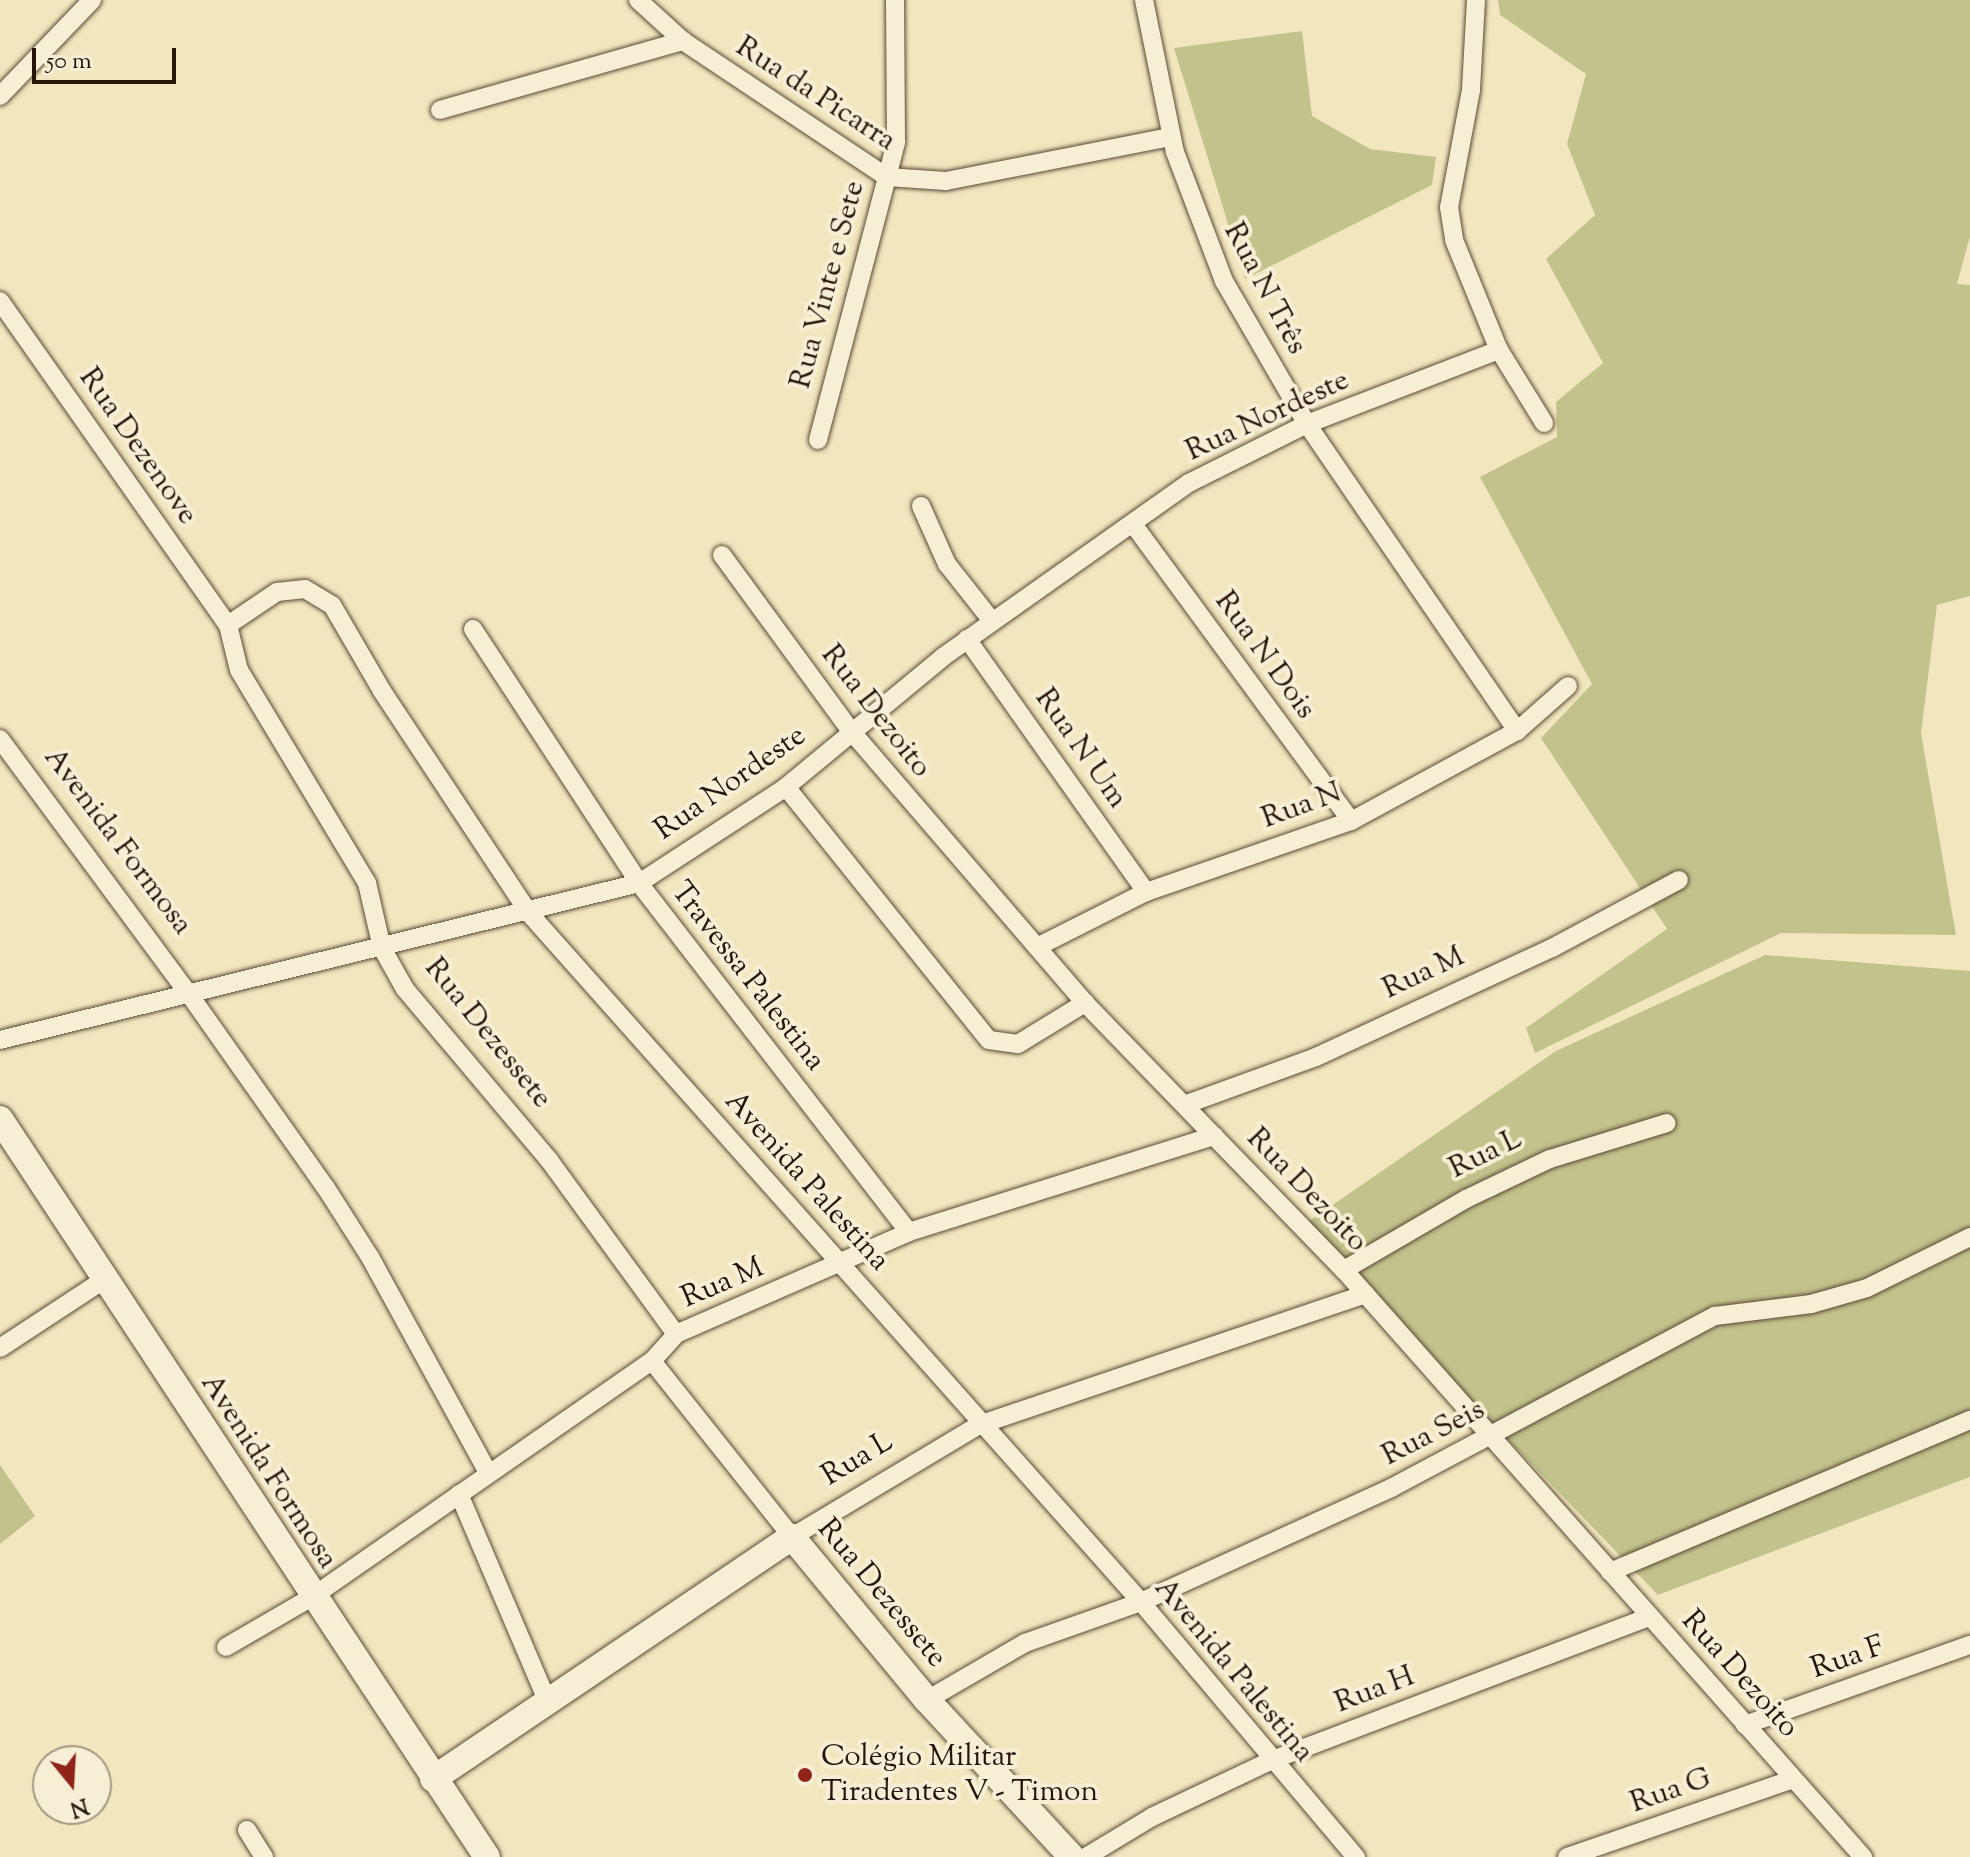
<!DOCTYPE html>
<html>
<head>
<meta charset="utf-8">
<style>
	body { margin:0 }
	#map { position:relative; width:1970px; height:1857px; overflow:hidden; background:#f2e6be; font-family:"Sorts Mill Goudy",serif }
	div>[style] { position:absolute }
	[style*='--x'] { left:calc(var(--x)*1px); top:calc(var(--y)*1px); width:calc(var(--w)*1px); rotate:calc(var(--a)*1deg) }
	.green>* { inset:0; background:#c2c38c }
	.roads { filter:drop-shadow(0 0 2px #5a4937) drop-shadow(0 0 2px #5a4937) }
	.street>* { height:18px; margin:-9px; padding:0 9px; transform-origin:9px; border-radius:9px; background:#f7efd5 }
	.secondary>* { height:26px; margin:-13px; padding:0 13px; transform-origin:13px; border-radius:13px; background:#f7efd5 }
	.dots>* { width:22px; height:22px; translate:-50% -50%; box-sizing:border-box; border:4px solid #f7efd5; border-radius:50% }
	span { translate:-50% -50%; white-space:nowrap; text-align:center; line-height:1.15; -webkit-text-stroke:8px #f7efd5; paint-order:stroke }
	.street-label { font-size:30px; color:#27150a }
	.poi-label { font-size:30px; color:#27150a }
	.left { translate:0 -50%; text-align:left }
	.north { position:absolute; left:32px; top:1745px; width:80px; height:80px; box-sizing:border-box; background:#f7efd5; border:2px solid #a49884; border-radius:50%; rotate:162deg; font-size:22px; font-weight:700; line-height:32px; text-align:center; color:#27150a }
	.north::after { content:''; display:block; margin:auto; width:28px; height:36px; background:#8f2418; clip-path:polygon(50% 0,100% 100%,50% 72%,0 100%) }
	.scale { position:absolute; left:32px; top:48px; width:144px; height:36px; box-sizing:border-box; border:4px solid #27150a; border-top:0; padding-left:10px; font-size:24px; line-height:28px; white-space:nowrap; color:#27150a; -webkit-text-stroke:6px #f7efd5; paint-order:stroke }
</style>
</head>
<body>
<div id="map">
	<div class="green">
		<i style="clip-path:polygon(1498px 0,1970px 0,1970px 236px,1957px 284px,1970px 285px,1970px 596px,1937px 605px,1921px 733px,1956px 935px,1781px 933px,1535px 1053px,1526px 1028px,1667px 929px,1541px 738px,1592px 684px,1480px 477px,1557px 437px,1556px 402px,1603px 363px,1546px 259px,1595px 215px,1567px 144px,1586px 74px,1500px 15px)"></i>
		<i style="clip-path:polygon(1302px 31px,1312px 116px,1370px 149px,1436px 157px,1432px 185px,1245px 279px,1174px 48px)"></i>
		<i style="clip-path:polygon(1765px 955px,1970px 971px,1970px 1477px,1658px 1595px,1302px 1226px,1556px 1051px)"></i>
		<i style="clip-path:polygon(0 1465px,35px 1516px,0 1544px)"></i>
	</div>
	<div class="roads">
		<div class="street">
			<i style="--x:638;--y:0;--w:61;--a:42.3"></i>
			<i style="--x:683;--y:41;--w:245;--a:33.7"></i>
			<i style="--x:887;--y:177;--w:59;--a:3.9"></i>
			<i style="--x:946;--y:181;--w:229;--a:-11.1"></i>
			<i style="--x:1144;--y:0;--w:155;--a:78.5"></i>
			<i style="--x:1175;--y:152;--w:138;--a:69.2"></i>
			<i style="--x:1224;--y:281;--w:165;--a:59.9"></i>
			<i style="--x:1307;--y:424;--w:372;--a:55.6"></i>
			<i style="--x:1476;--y:0;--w:90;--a:93.2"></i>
			<i style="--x:1471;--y:90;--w:119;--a:100.6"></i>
			<i style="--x:1449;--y:207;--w:33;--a:81"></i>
			<i style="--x:1454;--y:240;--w:119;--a:67.8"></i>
			<i style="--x:1499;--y:350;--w:86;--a:58.3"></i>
			<i style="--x:0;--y:96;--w:133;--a:-46.2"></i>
			<i style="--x:440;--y:110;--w:253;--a:-15.9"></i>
			<i style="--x:0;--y:301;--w:396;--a:54.9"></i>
			<i style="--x:818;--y:440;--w:308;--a:-75.3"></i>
			<i style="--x:896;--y:142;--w:142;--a:-90.4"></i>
			<i style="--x:921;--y:506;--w:64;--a:65.9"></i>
			<i style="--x:947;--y:564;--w:73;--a:51.7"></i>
			<i style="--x:1133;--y:524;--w:368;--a:53.7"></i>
			<i style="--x:722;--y:555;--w:218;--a:53.8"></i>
			<i style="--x:851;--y:731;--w:359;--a:49.3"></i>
			<i style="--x:1085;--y:1003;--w:372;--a:45.9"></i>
			<i style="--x:1344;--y:1270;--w:784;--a:48.52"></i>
			<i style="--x:228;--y:625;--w:59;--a:-34"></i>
			<i style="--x:277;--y:592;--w:28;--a:-6"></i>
			<i style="--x:305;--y:589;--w:31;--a:31"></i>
			<i style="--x:332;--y:605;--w:99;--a:59.8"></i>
			<i style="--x:382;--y:691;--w:265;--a:56.5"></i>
			<i style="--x:528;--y:912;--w:923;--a:48.38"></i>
			<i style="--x:1141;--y:1602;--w:334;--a:49.9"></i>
			<i style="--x:228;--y:625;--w:46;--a:76.3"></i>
			<i style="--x:239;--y:670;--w:249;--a:59"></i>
			<i style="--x:367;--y:883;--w:67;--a:77"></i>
			<i style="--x:382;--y:948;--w:47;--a:60.7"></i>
			<i style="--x:405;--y:989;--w:224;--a:49.9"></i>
			<i style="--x:549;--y:1160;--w:215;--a:53.9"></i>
			<i style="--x:473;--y:629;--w:303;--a:56.8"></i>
			<i style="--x:639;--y:883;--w:441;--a:52.3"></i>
			<i style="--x:967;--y:639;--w:310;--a:54.7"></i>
			<i style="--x:0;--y:739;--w:317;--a:53.5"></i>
			<i style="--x:189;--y:994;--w:237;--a:54.8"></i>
			<i style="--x:326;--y:1188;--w:82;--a:57.5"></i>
			<i style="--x:370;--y:1257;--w:244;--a:61.3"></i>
			<i style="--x:786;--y:787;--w:324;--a:51.3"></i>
			<i style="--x:989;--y:1040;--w:29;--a:8"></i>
			<i style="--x:1018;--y:1044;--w:79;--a:-31.5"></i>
			<i style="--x:1037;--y:947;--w:122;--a:-26.8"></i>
			<i style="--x:1146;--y:892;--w:217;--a:-19.1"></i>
			<i style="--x:1351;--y:821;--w:189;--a:-28.5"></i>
			<i style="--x:1517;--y:731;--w:68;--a:-41.4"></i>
			<i style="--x:0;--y:1040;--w:658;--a:-13.8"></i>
			<i style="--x:639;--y:883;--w:176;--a:-33.1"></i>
			<i style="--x:786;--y:787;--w:204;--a:-39.6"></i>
			<i style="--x:943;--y:657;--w:301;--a:-35.3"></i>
			<i style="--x:1189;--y:483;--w:132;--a:-26.6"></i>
			<i style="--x:1307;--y:424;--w:206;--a:-21.1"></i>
			<i style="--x:1187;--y:1104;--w:137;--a:-20"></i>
			<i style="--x:1316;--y:1057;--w:260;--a:-24.8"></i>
			<i style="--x:1552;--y:948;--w:144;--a:-28.2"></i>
			<i style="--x:1344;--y:1270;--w:141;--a:-30.2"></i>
			<i style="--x:1466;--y:1199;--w:93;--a:-25.5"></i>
			<i style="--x:1550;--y:1159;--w:122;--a:-17.1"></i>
			<i style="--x:0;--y:1348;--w:126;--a:-33.3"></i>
			<i style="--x:652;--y:1361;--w:225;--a:51.5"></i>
			<i style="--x:792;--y:1537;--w:218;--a:-30.9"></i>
			<i style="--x:979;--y:1425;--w:408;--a:-18.7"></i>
			<i style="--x:459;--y:1494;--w:227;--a:66.9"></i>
			<i style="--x:1610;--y:1572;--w:391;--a:-22.9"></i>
			<i style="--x:226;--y:1647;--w:99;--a:-30.2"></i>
			<i style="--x:312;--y:1597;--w:414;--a:-34.8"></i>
			<i style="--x:652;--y:1361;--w:36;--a:-48"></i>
			<i style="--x:676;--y:1334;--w:254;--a:-23.6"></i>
			<i style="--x:909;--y:1232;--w:320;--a:-17.5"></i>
			<i style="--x:927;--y:1700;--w:113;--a:-30.2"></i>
			<i style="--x:1025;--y:1643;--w:123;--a:-19.5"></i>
			<i style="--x:1141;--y:1602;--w:275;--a:-24.5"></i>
			<i style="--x:1391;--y:1488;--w:367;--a:-28"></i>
			<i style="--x:1715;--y:1316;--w:97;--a:-7.1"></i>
			<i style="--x:1811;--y:1304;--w:58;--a:-15.9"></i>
			<i style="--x:1867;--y:1288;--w:115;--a:-26.3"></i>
			<i style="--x:1745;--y:1725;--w:239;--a:-19.6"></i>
			<i style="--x:247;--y:1830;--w:32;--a:58"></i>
			<i style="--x:1086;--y:1857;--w:77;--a:-31.2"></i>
			<i style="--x:1152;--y:1817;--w:131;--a:-25.4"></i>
			<i style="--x:1270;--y:1761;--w:406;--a:-20.8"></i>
			<i style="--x:1567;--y:1857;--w:239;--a:-19"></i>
		</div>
		<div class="secondary">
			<i style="--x:0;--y:1119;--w:884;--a:56.58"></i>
			<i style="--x:433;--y:1779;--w:433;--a:-34"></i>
			<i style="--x:792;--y:1537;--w:212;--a:50.4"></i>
			<i style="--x:927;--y:1700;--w:214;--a:47.3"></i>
		</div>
	</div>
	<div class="dots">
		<i style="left:805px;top:1775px;background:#8f2418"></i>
	</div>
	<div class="street-label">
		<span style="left:815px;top:95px;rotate:33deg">Rua da Picarra</span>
		<span style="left:829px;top:285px;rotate:-75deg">Rua Vinte e Sete</span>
		<span style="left:1264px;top:289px;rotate:62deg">Rua N Três</span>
		<span style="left:1268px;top:417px;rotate:-25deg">Rua Nordeste</span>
		<span style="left:137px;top:447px;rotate:55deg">Rua Dezenove</span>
		<span style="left:1264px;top:656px;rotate:54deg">Rua N Dois</span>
		<span style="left:875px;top:712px;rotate:52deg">Rua Dezoito</span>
		<span style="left:1080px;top:749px;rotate:55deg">Rua N Um</span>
		<span style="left:731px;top:784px;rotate:-35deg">Rua Nordeste</span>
		<span style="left:1302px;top:807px;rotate:-20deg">Rua N</span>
		<span style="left:117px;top:842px;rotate:53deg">Avenida Formosa</span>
		<span style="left:1424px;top:974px;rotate:-25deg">Rua M</span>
		<span style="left:747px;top:977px;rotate:52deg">Travessa Palestina</span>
		<span style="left:487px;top:1034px;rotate:51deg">Rua Dezessete</span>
		<span style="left:1486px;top:1155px;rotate:-26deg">Rua L</span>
		<span style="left:806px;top:1182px;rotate:48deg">Avenida Palestina</span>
		<span style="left:1306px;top:1191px;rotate:46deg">Rua Dezoito</span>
		<span style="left:723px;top:1284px;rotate:-23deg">Rua M</span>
		<span style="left:1434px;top:1434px;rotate:-27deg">Rua Seis</span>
		<span style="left:858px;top:1460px;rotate:-31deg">Rua L</span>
		<span style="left:268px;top:1472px;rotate:57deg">Avenida Formosa</span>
		<span style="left:881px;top:1594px;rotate:50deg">Rua Dezessete</span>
		<span style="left:1848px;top:1659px;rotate:-19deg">Rua F</span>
		<span style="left:1233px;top:1671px;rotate:50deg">Avenida Palestina</span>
		<span style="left:1739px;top:1675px;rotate:48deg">Rua Dezoito</span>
		<span style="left:1375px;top:1691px;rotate:-21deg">Rua H</span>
		<span style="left:1671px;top:1792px;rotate:-19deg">Rua G</span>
	</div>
	<div class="poi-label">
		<span class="left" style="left:821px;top:1775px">Colégio Militar<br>Tiradentes V - Timon</span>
	</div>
	<div class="north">N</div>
	<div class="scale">50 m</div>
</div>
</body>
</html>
